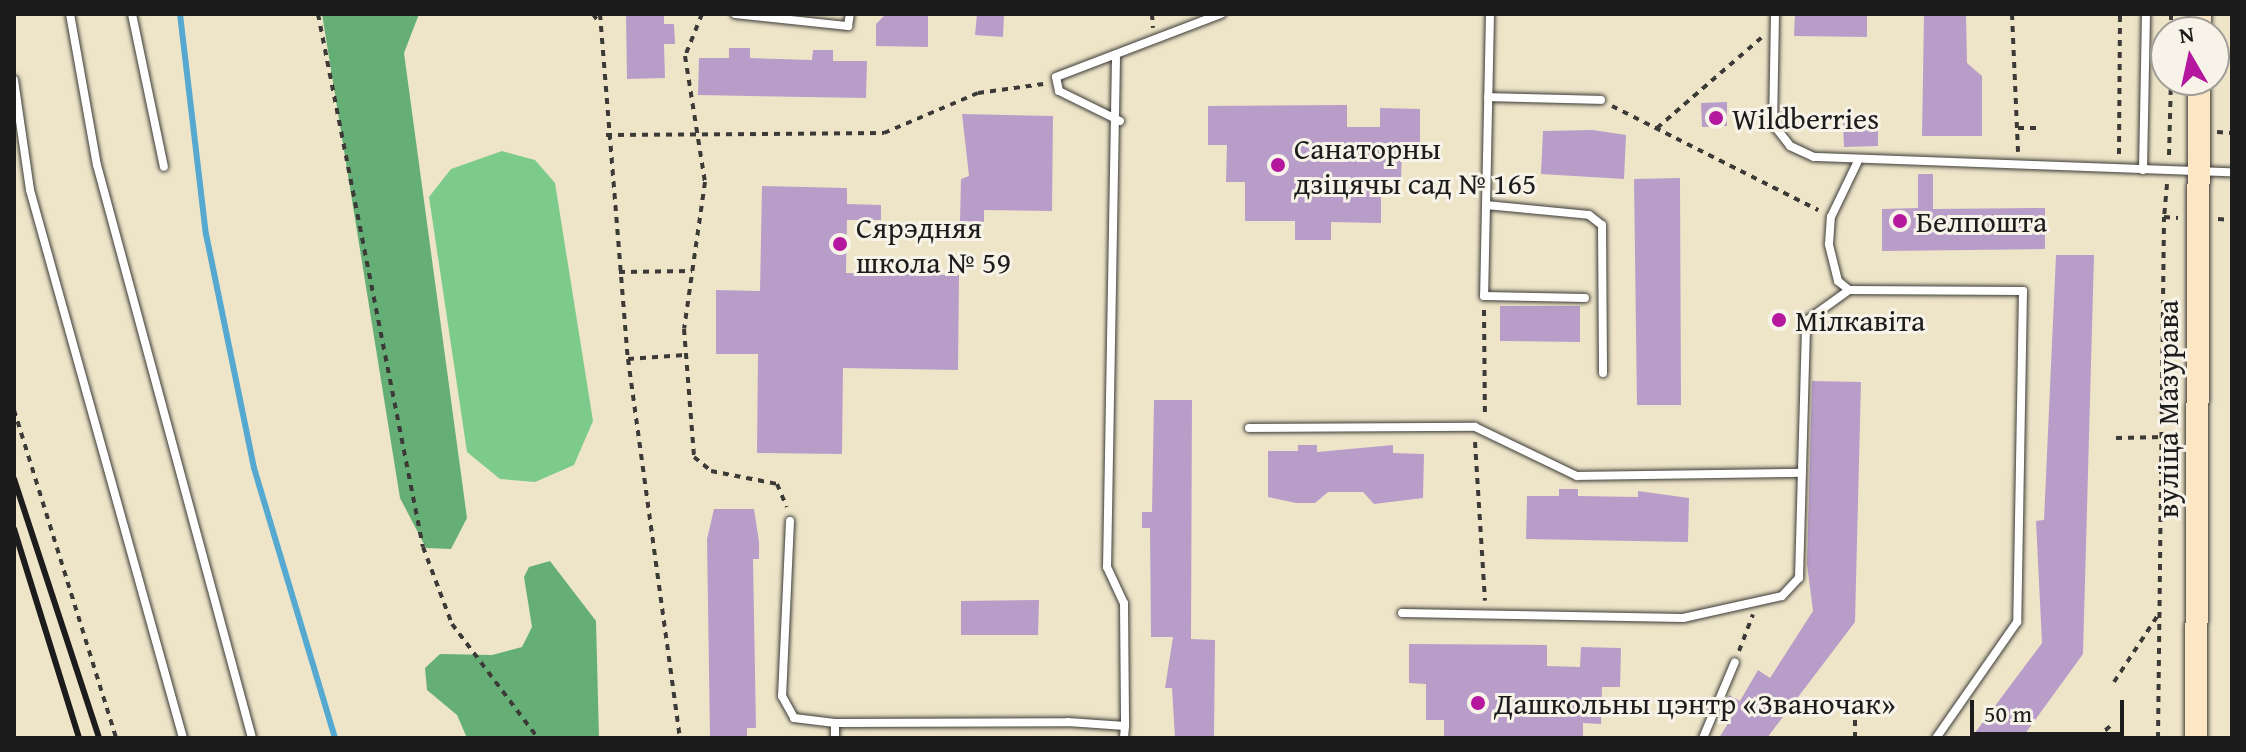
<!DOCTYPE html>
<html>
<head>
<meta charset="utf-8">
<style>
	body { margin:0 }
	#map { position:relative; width:2246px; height:752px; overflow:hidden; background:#eee5c9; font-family:"Gentium Book Plus",serif }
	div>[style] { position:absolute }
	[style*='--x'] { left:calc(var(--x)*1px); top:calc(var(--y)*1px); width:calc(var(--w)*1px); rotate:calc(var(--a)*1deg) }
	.green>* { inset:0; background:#7ccb8b }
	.forest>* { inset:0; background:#65af77 }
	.stream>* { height:6px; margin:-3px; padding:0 3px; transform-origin:3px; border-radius:3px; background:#55a9d0 }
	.building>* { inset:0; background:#b99dc9 }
	.path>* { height:4px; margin-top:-2px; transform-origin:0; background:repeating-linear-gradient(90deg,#3c3a36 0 6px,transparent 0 12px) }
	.roads { filter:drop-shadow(0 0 2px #3c3a36) drop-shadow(0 0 2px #3c3a36) }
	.lane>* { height:8px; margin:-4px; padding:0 4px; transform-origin:4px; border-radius:4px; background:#fff }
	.secondary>* { height:22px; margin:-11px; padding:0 11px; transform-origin:11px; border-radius:11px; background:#fce6c4 }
	.rail>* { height:6px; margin:-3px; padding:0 3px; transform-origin:3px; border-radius:3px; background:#1c1c1c }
	.dots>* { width:22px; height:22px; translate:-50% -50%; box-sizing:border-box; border:4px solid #f7f3e8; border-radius:50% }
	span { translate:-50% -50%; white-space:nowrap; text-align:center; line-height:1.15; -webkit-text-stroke:6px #f7f3e8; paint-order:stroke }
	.poi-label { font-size:30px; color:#1c1c1c }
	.left { translate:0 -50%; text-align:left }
	.street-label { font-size:30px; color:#1c1c1c }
	.frame { position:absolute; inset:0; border:16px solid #1c1c1c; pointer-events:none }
	.north { position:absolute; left:2150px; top:16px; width:80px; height:80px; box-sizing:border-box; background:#f7f3e8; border:2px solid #9f9d96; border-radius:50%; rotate:351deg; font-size:22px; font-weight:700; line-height:32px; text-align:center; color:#1c1c1c }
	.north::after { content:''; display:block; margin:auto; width:28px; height:36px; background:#b5179e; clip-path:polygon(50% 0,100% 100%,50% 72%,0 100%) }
	.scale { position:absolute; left:1970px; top:700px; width:154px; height:36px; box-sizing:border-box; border:4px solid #1c1c1c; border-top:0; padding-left:10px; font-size:24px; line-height:28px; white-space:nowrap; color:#1c1c1c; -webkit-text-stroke:6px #f7f3e8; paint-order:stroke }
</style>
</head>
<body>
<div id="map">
	<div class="green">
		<i style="clip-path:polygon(502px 151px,535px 160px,555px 183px,593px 421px,574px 465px,535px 482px,500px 479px,467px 452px,429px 197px,451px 169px)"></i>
	</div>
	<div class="forest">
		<i style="clip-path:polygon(322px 14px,419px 14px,404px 53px,467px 518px,451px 549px,426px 548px,400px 498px)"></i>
		<i style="clip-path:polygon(550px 561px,596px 621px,599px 738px,467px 738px,457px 715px,427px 690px,425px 668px,440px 654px,492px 655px,522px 647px,532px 627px,524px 577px,529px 567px)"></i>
	</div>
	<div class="stream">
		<i style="--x:180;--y:14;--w:222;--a:83.3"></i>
		<i style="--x:206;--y:234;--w:239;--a:78.4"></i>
		<i style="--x:254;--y:468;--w:282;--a:73.3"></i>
	</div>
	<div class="building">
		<i style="clip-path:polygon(626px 14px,664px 14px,664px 24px,674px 24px,675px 44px,664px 44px,665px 78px,627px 79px)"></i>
		<i style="clip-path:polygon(886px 14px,928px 14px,928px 47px,876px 46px,876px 24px)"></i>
		<i style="clip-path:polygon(977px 14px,1004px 14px,1003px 37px,975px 35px)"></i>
		<i style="clip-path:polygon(1795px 14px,1867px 14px,1867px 37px,1794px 36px)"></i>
		<i style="clip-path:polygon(1924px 14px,1966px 14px,1967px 63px,1982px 76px,1982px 136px,1922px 136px)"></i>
		<i style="clip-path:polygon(729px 48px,750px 48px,750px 58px,812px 60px,813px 50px,833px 50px,833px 61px,867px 61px,866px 98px,698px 95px,699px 58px,729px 58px)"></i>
		<i style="clip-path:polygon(1727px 102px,1727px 126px,1702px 127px,1701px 103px)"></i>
		<i style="clip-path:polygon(1347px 105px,1347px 127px,1380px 127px,1380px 108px,1420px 109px,1420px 148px,1402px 147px,1401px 183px,1381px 182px,1381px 223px,1331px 222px,1331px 240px,1295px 240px,1295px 221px,1245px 221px,1245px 182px,1226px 182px,1227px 145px,1208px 145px,1208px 106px)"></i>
		<i style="clip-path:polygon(962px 114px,1053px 116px,1052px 211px,984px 210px,984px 222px,960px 221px,961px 179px,969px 176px)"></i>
		<i style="clip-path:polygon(1878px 122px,1878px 146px,1844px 147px,1843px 123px)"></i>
		<i style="clip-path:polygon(1593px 130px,1626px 135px,1624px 179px,1541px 174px,1543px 131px)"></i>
		<i style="clip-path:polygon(1918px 174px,1933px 174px,1933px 209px,2045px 208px,2045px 249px,1882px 251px,1882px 209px,1918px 208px)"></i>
		<i style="clip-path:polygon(1680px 178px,1681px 405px,1637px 405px,1634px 179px)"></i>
		<i style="clip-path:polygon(762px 186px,847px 188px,847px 204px,881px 205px,881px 220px,847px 220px,846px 273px,959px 275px,958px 370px,843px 368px,842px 454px,757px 453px,758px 354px,716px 354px,716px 290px,760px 291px)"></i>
		<i style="clip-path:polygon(2056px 255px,2094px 255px,2083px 654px,2022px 738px,1971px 738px,2042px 643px,2036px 521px,2044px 520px)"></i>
		<i style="clip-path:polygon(1500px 306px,1580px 306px,1580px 342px,1500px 341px)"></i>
		<i style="clip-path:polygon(1812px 381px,1861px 382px,1855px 622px,1767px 738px,1719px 738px,1733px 715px,1723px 709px,1729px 695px,1740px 701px,1758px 670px,1770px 678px,1813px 611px,1807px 564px)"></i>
		<i style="clip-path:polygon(1154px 400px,1192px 400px,1191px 639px,1215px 640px,1214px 738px,1175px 738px,1172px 688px,1165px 688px,1173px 637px,1151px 637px,1150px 528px,1142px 528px,1142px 512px,1152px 512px)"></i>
		<i style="clip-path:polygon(1298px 445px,1317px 445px,1317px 452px,1393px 445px,1393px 453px,1424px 454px,1423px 498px,1374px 504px,1363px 492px,1328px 492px,1315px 503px,1296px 503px,1268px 497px,1268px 451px,1298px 451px)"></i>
		<i style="clip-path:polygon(1559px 489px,1578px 489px,1578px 496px,1638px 497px,1638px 491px,1689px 498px,1688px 542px,1526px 539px,1527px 496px,1559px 496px)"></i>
		<i style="clip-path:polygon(714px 509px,754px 509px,759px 542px,759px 559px,753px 559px,756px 728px,747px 728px,747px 738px,710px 738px,707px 539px)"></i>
		<i style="clip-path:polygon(1039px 600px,1038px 635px,961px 635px,961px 601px)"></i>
		<i style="clip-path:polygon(1409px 644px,1547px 645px,1547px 666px,1580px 667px,1581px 647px,1621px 648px,1620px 687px,1602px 687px,1601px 724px,1583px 723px,1583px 738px,1444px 738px,1444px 720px,1426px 720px,1426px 684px,1409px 683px)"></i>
	</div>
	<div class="path">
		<i style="--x:318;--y:14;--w:543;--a:78.86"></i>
		<i style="--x:423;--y:547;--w:82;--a:69.4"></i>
		<i style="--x:452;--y:624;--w:143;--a:53"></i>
		<i style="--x:593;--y:14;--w:11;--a:56"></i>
		<i style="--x:600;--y:14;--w:346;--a:85.4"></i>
		<i style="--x:628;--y:359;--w:383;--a:82.2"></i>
		<i style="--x:702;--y:14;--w:45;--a:112"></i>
		<i style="--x:685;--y:56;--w:128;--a:81"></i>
		<i style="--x:705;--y:182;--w:148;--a:98.1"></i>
		<i style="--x:684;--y:329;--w:128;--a:85.5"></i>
		<i style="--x:694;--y:457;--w:22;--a:39"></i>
		<i style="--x:711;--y:471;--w:67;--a:11.1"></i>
		<i style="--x:777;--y:484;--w:25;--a:67"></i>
		<i style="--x:1152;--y:14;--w:14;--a:86"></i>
		<i style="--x:2012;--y:14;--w:138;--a:87.5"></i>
		<i style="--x:2171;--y:32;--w:18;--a:-90"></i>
		<i style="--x:1612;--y:106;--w:231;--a:26.8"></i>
		<i style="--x:1657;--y:128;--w:138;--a:-40.9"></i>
		<i style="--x:2018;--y:128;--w:24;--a:0"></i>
		<i style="--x:2217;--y:132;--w:15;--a:4"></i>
		<i style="--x:606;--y:135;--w:278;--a:-0.4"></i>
		<i style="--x:884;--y:133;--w:102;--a:-23.1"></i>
		<i style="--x:978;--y:93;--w:66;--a:-7.9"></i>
		<i style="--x:2119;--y:154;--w:140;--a:-89.6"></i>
		<i style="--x:2169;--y:155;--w:75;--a:-88.5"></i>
		<i style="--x:2167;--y:184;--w:33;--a:95"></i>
		<i style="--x:2164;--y:217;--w:14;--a:4"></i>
		<i style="--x:2218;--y:219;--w:14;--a:4"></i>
		<i style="--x:619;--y:272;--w:73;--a:-0.8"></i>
		<i style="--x:1484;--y:310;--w:108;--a:89.5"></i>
		<i style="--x:628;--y:359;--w:57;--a:-4"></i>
		<i style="--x:14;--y:410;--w:343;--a:72.7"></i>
		<i style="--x:2116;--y:438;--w:49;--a:-1.2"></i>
		<i style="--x:1475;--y:442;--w:159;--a:86.4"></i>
		<i style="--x:1739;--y:651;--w:39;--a:-69"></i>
		<i style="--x:2114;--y:682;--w:84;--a:-56.7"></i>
		<i style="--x:1855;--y:738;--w:23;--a:-90"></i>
		<i style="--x:2096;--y:738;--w:23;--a:-40"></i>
		<i style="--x:2158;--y:738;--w:521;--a:-89.34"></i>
	</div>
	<div class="roads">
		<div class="lane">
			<i style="--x:70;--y:14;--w:153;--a:79.9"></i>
			<i style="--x:97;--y:165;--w:594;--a:74.86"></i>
			<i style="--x:132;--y:14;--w:156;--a:78.2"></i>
			<i style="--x:735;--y:14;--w:114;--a:6.1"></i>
			<i style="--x:848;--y:26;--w:12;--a:-81"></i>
			<i style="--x:1490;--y:14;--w:282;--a:91.2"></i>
			<i style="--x:1484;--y:296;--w:101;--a:1.1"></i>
			<i style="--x:1775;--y:14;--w:110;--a:91"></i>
			<i style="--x:1773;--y:124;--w:28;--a:52"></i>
			<i style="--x:1790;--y:146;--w:26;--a:25"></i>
			<i style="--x:1814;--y:157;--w:418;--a:2.1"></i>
			<i style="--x:1116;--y:58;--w:509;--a:91.01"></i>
			<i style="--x:1107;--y:567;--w:40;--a:65"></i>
			<i style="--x:1124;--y:603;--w:123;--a:89.5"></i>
			<i style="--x:14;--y:80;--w:111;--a:81.7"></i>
			<i style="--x:30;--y:190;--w:569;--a:74.4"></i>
			<i style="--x:1488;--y:97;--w:113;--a:1.5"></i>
			<i style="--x:1120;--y:121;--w:68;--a:-153.8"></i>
			<i style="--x:1059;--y:91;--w:14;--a:-102"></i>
			<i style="--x:1056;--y:77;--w:177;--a:-20.9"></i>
			<i style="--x:2143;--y:170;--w:156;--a:-88.9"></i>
			<i style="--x:1486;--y:205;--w:103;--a:5.5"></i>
			<i style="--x:1589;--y:215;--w:16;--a:38"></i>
			<i style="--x:1602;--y:225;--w:148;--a:89.6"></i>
			<i style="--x:1849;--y:290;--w:14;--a:-141"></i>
			<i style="--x:1838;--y:281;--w:38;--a:-104"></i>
			<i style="--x:1829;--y:244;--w:27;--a:-86"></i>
			<i style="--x:1831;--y:217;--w:60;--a:-64.3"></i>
			<i style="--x:1249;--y:428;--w:226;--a:-0.3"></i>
			<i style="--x:1475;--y:427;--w:113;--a:25.7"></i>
			<i style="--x:1577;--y:476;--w:225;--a:-0.8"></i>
			<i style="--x:790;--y:521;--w:175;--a:92.6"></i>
			<i style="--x:782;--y:696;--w:25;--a:61"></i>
			<i style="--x:794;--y:718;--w:41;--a:7"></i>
			<i style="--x:835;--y:723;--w:15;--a:90"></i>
			<i style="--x:1402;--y:613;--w:281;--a:1"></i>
			<i style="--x:1683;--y:618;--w:101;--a:-12.5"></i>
			<i style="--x:1782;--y:596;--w:25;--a:-47"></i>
			<i style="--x:1799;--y:578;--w:257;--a:-88.4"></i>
			<i style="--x:1806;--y:321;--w:53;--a:-35.8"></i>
			<i style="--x:1849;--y:290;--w:174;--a:0.3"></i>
			<i style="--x:2023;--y:291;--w:331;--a:91"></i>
			<i style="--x:2017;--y:622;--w:141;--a:124.9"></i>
			<i style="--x:835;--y:723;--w:233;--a:-0.2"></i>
			<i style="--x:1068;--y:722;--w:57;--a:4"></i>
			<i style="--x:1125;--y:726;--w:12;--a:95"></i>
			<i style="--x:1703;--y:738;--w:82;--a:-67.2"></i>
		</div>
		<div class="secondary">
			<i style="--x:2200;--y:32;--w:18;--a:-90"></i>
			<i style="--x:2196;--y:738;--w:658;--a:-89.74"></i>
		</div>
	</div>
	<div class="rail">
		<i style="--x:14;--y:479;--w:273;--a:71.8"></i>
		<i style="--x:14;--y:529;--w:219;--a:72.7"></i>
	</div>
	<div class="dots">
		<i style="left:1716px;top:118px;background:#b5179e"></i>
		<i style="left:1278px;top:165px;background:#b5179e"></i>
		<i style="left:1900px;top:221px;background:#b5179e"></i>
		<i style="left:840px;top:244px;background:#b5179e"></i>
		<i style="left:1779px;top:320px;background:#b5179e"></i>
		<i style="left:1478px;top:703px;background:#b5179e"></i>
	</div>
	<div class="poi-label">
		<span class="left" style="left:1732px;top:118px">Wildberries</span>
		<span class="left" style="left:1294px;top:165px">Санаторны<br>дзіцячы сад № 165</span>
		<span class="left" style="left:1916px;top:221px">Белпошта</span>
		<span class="left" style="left:856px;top:244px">Сярэдняя<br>школа № 59</span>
		<span class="left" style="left:1795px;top:320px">Мілкавіта</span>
		<span class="left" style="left:1494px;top:703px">Дашкольны цэнтр «Званочак»</span>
	</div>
	<div class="street-label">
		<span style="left:2167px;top:409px;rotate:-90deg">вуліца Мазурава</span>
	</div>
	<div class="frame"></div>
	<div class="north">N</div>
	<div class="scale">50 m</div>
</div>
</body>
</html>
